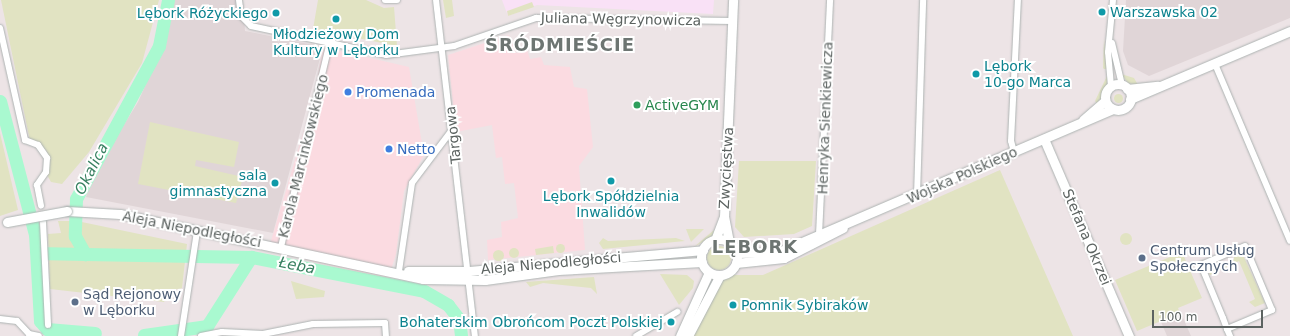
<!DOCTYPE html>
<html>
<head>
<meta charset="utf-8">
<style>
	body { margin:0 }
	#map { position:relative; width:1290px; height:336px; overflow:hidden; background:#ede4e6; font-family:"DejaVu Sans",sans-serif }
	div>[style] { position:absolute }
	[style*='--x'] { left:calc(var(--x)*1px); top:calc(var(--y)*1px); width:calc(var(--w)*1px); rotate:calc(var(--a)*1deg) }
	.commercial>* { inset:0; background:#fbdbe1 }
	.education>* { inset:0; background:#e0d5d7 }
	.medical>* { inset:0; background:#f9e1f6 }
	.green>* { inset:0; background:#e1e3c2 }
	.round { border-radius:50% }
	.river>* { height:13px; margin:-6.5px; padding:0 6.5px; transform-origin:6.5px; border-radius:6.5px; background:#a9f9d0 }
	.roads { filter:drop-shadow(0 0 1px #adb3b2) drop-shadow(0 0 1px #adb3b2) }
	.street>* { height:6px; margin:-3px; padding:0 3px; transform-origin:3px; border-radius:3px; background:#fff }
	.secondary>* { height:9px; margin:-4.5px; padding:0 4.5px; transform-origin:4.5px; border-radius:4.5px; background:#fff }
	.secondary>.ring { margin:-4.5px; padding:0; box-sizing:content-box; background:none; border:9px solid #fff; border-radius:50% }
	.bridges { filter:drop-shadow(0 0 1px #acb4b2) drop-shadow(0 0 1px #acb4b2) }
	.secondary-bridge>* { height:9px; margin:-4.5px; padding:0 4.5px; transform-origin:4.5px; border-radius:4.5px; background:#fff }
	.dots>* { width:11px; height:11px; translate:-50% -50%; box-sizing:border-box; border:2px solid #fff; border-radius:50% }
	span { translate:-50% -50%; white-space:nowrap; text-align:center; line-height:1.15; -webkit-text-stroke:4px #fff; paint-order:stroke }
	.culture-label { font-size:14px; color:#0d838f }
	.left { translate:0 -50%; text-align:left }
	.right { translate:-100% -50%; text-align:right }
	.street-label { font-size:14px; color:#5c6361 }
	.shop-label { font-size:14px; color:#366cbe }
	.leisure-label { font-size:14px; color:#27864d }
	.service-label { font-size:14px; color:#4e5e75 }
	.water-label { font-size:15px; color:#388061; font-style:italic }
	.district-label { font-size:18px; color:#6d7572; font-weight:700; letter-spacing:1px }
	.scale { position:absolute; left:1152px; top:310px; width:111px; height:18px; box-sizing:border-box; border:2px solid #5c6361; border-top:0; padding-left:5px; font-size:12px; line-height:14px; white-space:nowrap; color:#5c6361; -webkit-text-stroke:3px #fff; paint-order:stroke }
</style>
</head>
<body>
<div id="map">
	<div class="commercial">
		<i style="clip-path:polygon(509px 35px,516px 53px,527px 50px,530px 59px,541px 57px,544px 65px,570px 67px,574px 87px,587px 89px,593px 147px,579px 166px,585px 250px,488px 260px,487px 240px,502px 237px,501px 222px,518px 218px,514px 183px,505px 184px,502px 157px,496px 158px,492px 125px,456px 132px,448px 55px)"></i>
		<i style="clip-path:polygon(323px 47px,409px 67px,424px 155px,404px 191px,396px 254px,388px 279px,268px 251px,313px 99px)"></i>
	</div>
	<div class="education">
		<i style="clip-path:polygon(171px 0,243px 0,245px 31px,323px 47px,273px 233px,86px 197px,94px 173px,138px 102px,164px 43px)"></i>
		<i style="clip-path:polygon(1126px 0,1290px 0,1290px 18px,1149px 76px,1128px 65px,1123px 51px)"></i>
		<i style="clip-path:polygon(1181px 313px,1191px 336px,1167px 336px,1161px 322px)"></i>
	</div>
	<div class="medical">
		<i style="clip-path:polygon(502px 0,714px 0,713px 14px,537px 5px,508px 16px)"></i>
	</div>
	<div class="green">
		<i style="clip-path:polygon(1px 0,159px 0,142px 63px,89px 152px,62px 184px,51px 182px,47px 175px,50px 159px,46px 150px,30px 141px)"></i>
		<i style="clip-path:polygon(318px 0,366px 0,384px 8px,394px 7px,397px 46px,313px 29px)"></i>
		<i style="clip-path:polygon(443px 0,452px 0,454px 16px,446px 18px)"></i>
		<i style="clip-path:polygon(532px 2px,534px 7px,508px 16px,507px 11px)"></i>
		<i style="clip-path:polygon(1104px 39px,1107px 69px,1104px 69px,1103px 68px)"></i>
		<i style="clip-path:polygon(1121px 74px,1134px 78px,1138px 85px,1128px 83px)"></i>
		<i style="clip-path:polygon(1107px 76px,1107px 84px,1098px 105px,1095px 101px)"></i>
		<i class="round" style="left:1113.5px;top:93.5px;width:9px;height:9px"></i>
		<i style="clip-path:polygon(150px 122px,239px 142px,234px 167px,196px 160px,195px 166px,243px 177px,236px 203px,138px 184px)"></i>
		<i style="clip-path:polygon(0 133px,18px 210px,0 216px)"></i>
		<i style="clip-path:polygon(739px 161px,816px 161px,812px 226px,794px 234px,744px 237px,735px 227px)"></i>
		<i style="clip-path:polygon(1000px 170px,1073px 336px,693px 336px,714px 292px,721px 280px,731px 275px,763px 275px)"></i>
		<i style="clip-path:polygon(58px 221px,77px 221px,187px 244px,182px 288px,169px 291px,164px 302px,50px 289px,48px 234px,61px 233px)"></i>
		<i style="clip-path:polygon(686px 229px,704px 229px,691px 242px)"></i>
		<i style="clip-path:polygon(714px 230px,713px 236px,694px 247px,708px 235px)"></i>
		<i class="round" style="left:1120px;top:233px;width:12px;height:12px"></i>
		<i style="clip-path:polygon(603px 238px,608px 241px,676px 238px,685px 241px,603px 249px,599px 243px)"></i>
		<i class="round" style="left:555.5px;top:243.5px;width:9px;height:9px"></i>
		<i class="round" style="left:707px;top:246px;width:24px;height:24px"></i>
		<i style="clip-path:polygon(553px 246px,554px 253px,536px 255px,535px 249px)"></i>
		<i class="round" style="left:509px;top:248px;width:10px;height:10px"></i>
		<i class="round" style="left:492.5px;top:249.5px;width:11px;height:11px"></i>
		<i style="clip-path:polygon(1182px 252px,1202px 298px,1178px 308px,1180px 313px,1137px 331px,1115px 280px)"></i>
		<i style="clip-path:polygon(1242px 253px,1265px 303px,1255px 307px,1249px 302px,1255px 299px,1239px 261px,1210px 275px,1208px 271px,1208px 267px,1210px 270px,1234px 259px,1234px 254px)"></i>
		<i style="clip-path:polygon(660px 274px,687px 275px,694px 281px,693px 288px,679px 305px)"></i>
		<i style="clip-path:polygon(594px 277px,597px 294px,591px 288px,543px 283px,530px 287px,526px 282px)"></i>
		<i style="clip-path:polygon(291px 281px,325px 291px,324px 297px,296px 299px)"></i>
	</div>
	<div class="river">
		<i style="--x:168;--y:0;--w:47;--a:101.1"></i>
		<i style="--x:159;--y:46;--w:174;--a:118.5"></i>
		<i style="--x:76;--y:199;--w:37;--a:92"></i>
		<i style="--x:75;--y:236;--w:21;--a:61"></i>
		<i style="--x:85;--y:254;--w:166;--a:1"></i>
		<i style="--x:0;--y:101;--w:138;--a:75.3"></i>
		<i style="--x:35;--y:234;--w:87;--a:86.7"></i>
		<i style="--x:40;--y:321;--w:11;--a:49"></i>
		<i style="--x:47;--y:329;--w:48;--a:4.8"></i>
		<i style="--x:37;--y:253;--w:48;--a:1.2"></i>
		<i style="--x:144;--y:335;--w:64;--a:-8.1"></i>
		<i style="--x:207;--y:326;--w:82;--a:-57.5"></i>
		<i style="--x:251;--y:257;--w:176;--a:11.1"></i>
		<i style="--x:424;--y:291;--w:28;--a:30"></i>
		<i style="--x:448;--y:305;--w:18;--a:52"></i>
		<i style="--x:459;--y:319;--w:17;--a:83"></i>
	</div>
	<div class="roads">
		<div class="street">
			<i style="--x:239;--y:0;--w:16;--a:83"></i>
			<i style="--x:241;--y:16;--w:14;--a:45"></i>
			<i style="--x:251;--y:26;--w:138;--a:12.1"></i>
			<i style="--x:386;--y:55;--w:69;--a:-7.5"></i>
			<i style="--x:454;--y:46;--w:87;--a:-18.9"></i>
			<i style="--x:536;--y:18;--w:196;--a:0.9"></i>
			<i style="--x:385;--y:0;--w:12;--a:0"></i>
			<i style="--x:436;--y:0;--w:338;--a:83.4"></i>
			<i style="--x:0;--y:28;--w:115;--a:77.4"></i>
			<i style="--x:25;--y:140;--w:14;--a:21"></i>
			<i style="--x:38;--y:145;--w:16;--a:55"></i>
			<i style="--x:47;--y:158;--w:14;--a:94"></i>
			<i style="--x:46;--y:172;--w:16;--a:125"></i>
			<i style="--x:37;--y:185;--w:21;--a:79"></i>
			<i style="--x:1112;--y:43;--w:43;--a:76.6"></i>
			<i style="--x:1215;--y:64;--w:192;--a:67"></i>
			<i style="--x:1111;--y:86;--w:34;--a:-95"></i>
			<i style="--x:1108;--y:52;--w:52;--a:-84.5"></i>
			<i style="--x:1014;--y:152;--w:11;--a:-105"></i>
			<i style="--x:1011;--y:141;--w:141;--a:-87.2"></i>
			<i style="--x:917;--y:195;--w:195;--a:-88.2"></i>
			<i style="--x:43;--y:222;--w:103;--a:87.2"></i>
			<i style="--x:819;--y:235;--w:235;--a:-87.3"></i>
			<i style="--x:281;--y:247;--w:211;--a:-76.6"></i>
			<i style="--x:399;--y:271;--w:89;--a:-81.6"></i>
			<i style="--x:412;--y:183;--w:66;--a:-53"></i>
			<i style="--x:0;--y:319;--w:17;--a:7"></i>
			<i style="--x:17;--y:321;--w:18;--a:47"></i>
			<i style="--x:29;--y:334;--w:10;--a:11"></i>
			<i style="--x:1227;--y:329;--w:49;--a:-22.9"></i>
			<i style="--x:1272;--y:310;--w:69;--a:-112.9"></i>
			<i style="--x:1245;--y:246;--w:48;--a:156.6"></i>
			<i style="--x:1201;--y:265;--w:57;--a:67.5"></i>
			<i style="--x:1223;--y:318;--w:12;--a:70"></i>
			<i style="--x:1227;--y:329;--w:8;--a:67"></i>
			<i style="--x:181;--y:336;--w:106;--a:-81.3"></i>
			<i style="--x:201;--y:336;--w:21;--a:-11"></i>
			<i style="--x:222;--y:332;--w:41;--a:2.8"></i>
			<i style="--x:263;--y:334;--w:51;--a:-11.3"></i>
			<i style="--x:313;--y:324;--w:72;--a:-0.8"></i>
			<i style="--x:385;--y:323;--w:13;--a:86"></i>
			<i style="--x:636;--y:336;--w:48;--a:-30.3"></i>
		</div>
		<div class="secondary">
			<i class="ring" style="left:1105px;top:84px;width:17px;height:17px"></i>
			<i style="--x:1127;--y:89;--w:31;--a:-6"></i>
			<i style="--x:1130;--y:99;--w:174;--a:-23"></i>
			<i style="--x:1083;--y:120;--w:29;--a:-41"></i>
			<i style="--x:1044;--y:139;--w:215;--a:66.7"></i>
			<i style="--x:67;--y:211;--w:53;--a:3.2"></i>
			<i style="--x:120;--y:214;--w:310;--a:12.1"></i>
			<i style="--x:423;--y:279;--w:62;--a:0.9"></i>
			<i style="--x:485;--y:280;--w:74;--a:-7.8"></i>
			<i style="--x:558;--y:270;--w:144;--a:-3.2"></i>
			<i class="ring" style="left:701px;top:239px;width:27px;height:27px"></i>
			<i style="--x:715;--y:240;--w:25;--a:-69"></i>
			<i style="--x:729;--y:242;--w:25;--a:-101"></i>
			<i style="--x:724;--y:217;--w:217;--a:-87.6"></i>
			<i style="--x:737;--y:253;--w:42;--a:-1.4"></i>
			<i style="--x:779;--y:252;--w:363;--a:-23.2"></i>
			<i style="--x:736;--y:263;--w:48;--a:-5.9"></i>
			<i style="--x:784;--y:258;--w:66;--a:-27"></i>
			<i style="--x:408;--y:271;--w:61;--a:0"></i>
			<i style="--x:469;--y:271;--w:235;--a:-5.1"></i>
			<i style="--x:680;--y:336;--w:70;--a:-65.6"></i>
			<i style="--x:688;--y:336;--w:69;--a:-62.3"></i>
		</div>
	</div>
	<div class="bridges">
		<div class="secondary-bridge">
			<i style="--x:7;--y:222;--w:61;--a:-10.4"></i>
		</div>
	</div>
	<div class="dots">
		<i style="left:1102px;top:12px;background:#0f9aa8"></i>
		<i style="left:276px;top:13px;background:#0f9aa8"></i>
		<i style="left:336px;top:19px;background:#0f9aa8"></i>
		<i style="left:976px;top:74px;background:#0f9aa8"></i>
		<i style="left:348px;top:92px;background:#3f7fe0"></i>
		<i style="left:637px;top:105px;background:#2e9e5b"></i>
		<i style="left:389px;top:149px;background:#3f7fe0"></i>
		<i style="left:611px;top:181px;background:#0f9aa8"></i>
		<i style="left:275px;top:183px;background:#0f9aa8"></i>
		<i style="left:1142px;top:258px;background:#5c6f8a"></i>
		<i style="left:75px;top:302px;background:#5c6f8a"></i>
		<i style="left:733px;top:305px;background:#0f9aa8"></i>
		<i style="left:671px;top:322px;background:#0f9aa8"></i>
	</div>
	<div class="culture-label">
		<span class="left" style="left:1110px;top:12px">Warszawska 02</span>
		<span class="right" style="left:268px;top:13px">Lębork Różyckiego</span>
		<span style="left:336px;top:42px">Młodzieżowy Dom<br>Kultury w Lęborku</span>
		<span class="left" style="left:984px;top:74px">Lębork<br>10-go Marca</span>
		<span class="right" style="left:267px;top:183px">sala<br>gimnastyczna</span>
		<span style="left:611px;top:204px">Lębork Spółdzielnia<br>Inwalidów</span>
		<span class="left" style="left:741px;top:305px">Pomnik Sybiraków</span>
		<span class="right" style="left:663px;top:322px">Bohaterskim Obrońcom Poczt Polskiej</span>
	</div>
	<div class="street-label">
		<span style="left:621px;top:19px;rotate:1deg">Juliana Węgrzynowicza</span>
		<span style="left:825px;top:118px;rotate:-88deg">Henryka Sienkiewicza</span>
		<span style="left:453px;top:135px;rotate:-96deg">Targowa</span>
		<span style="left:303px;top:156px;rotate:-76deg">Karola Marcinkowskiego</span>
		<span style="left:726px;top:168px;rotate:-87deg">Zwycięstwa</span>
		<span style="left:962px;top:175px;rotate:-24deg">Wojska Polskiego</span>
		<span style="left:192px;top:229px;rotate:11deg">Aleja Niepodległości</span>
		<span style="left:1087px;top:237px;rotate:67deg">Stefana Okrzei</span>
		<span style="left:551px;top:263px;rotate:-5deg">Aleja Niepodległości</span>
	</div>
	<div class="shop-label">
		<span class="left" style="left:356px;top:92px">Promenada</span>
		<span class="left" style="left:397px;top:149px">Netto</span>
	</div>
	<div class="leisure-label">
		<span class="left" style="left:645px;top:105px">ActiveGYM</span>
	</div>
	<div class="service-label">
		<span class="left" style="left:1150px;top:258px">Centrum Usług<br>Społecznych</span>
		<span class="left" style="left:83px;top:302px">Sąd Rejonowy<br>w Lęborku</span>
	</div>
	<div class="water-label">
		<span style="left:92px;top:169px;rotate:-63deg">Okalica</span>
		<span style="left:297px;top:266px;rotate:11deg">Łeba</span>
	</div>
	<div class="district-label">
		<span style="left:560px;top:45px">ŚRÓDMIEŚCIE</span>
		<span style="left:755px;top:247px">LĘBORK</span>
	</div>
	<div class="scale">100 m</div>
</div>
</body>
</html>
